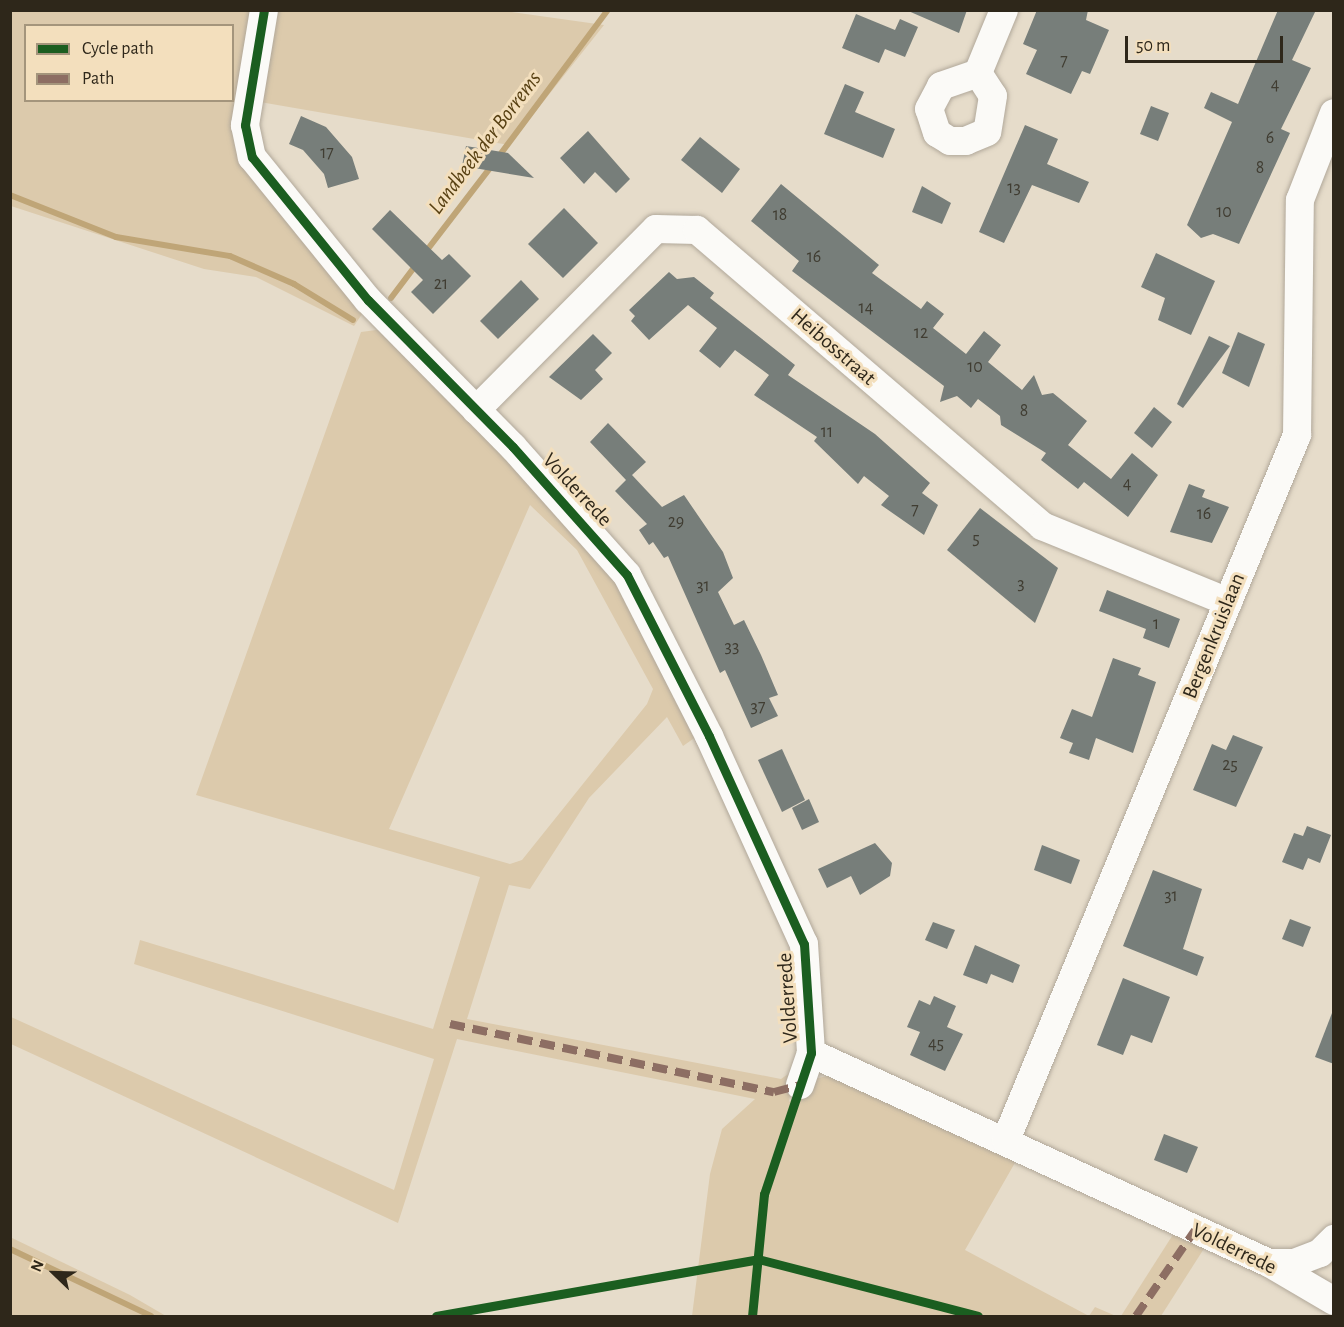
<!DOCTYPE html>
<html>
<head>
<meta charset="utf-8">
<style>
	body { margin:0 }
	#map { position:relative; width:1344px; height:1327px; overflow:hidden; background:#e6dcca; font-family:"Alegreya Sans",sans-serif }
	div>[style] { position:absolute }
	[style*='--x'] { left:calc(var(--x)*1px); top:calc(var(--y)*1px); width:calc(var(--w)*1px); rotate:calc(var(--a)*1deg) }
	.green>* { inset:0; background:#dccaac }
	.stream>* { height:6px; margin:-3px; padding:0 3px; transform-origin:3px; border-radius:3px; background:#bfa577 }
	.building>* { inset:0; background:#777e7a }
	.roads { filter:drop-shadow(0 0 2px #b1a89a) drop-shadow(0 0 2px #b1a89a) }
	.minor>* { height:28px; margin:-14px; padding:0 14px; transform-origin:14px; border-radius:14px; background:#fbfaf7 }
	.quiet>* { height:8px; margin-top:-4px; transform-origin:0; background:repeating-linear-gradient(90deg,#8d6e63 0 15px,transparent 0 23px) }
	.cycleway>* { height:9px; margin:-4.5px; padding:0 4.5px; transform-origin:4.5px; border-radius:4.5px; background:#1b5e20 }
	span { translate:-50% -50%; white-space:nowrap; text-align:center; line-height:1.15; -webkit-text-stroke:6px #f3dfbd; paint-order:stroke }
	.number-label { font-size:18px; color:#403d32 }
	.number-label span { -webkit-text-stroke-width:0 }
	.street-label { font-size:21px; color:#2e271a }
	.water-label { font-size:22px; color:#584113; font-style:italic }
	.frame { position:absolute; inset:0; border:12px solid #2e271a; pointer-events:none }
	.legend { position:absolute; left:24px; top:24px; width:210px; height:78px; box-sizing:border-box; background:#f3dfbd; border:2px solid #a4957c; margin:0; padding:8px 10px; list-style:none; font-size:18px; color:#2e271a }
	.legend li { display:flex; align-items:center; gap:12px; height:30px }
	.legend b { width:30px; border:2px solid #a4957c }
	.north { position:absolute; left:24px; top:1243px; width:60px; height:60px; -webkit-text-stroke:4px #f3dfbd; paint-order:stroke; rotate:293deg; font-size:16px; font-weight:700; line-height:24px; text-align:center; color:#2e271a }
	.north::after { content:''; display:block; margin:auto; width:21px; height:27px; background:#2e271a; clip-path:polygon(50% 0,100% 100%,50% 72%,0 100%) }
	.scale { position:absolute; left:1125px; top:36px; width:158px; height:27px; box-sizing:border-box; border:3px solid #2e271a; border-top:0; padding-left:8px; font-size:18px; line-height:21px; white-space:nowrap; color:#2e271a; -webkit-text-stroke:4px #f3dfbd; paint-order:stroke }
</style>
</head>
<body>
<div id="map">
	<div class="green">
		<i style="clip-path:polygon(497px 10px,604px 25px,509px 145px,260px 102px,277px 11px)"></i>
		<i style="clip-path:polygon(evenodd,11px 11px,253px 11px,236px 109px,235px 148px,364px 311px,354px 326px,256px 277px,204px 269px,11px 206px,11px 11px,26px 26px,232px 26px,232px 100px,26px 100px,26px 26px)"></i>
		<i style="clip-path:polygon(evenodd,384px 329px,595px 542px,700px 734px,683px 746px,667px 717px,589px 798px,530px 889px,509px 885px,467px 1019px,781px 1079px,794px 1070px,789px 1102px,809px 1080px,832px 1075px,1020px 1154px,965px 1250px,1089px 1316px,1095px 1307px,1116px 1316px,692px 1316px,710px 1174px,722px 1129px,755px 1099px,457px 1039px,398px 1223px,11px 1044px,11px 1017px,394px 1190px,434px 1059px,134px 964px,140px 940px,433px 1029px,480px 877px,196px 795px,361px 332px,384px 329px,530px 505px,577px 550px,653px 689px,647px 704px,522px 860px,510px 864px,389px 829px,530px 505px)"></i>
		<i style="clip-path:polygon(1174px 1233px,1205px 1247px,1161px 1316px,1121px 1316px)"></i>
		<i style="clip-path:polygon(10px 1237px,130px 1295px,166px 1316px,11px 1316px)"></i>
	</div>
	<div class="stream">
		<i style="--x:499;--y:156;--w:182;--a:-53.3"></i>
		<i style="--x:10;--y:195;--w:114;--a:21.6"></i>
		<i style="--x:116;--y:237;--w:116;--a:9.5"></i>
		<i style="--x:230;--y:256;--w:70;--a:23.6"></i>
		<i style="--x:294;--y:284;--w:69;--a:31.4"></i>
		<i style="--x:424;--y:254;--w:113;--a:-52.5"></i>
		<i style="--x:391;--y:298;--w:41;--a:-52.9"></i>
		<i style="--x:10;--y:1249;--w:156;--a:25.4"></i>
	</div>
	<div class="building">
		<i style="clip-path:polygon(906px 10px,967px 10px,959px 33px)"></i>
		<i style="clip-path:polygon(1037px 10px,1088px 10px,1086px 20px,1109px 30px,1090px 74px,1082px 71px,1071px 94px,1026px 74px,1037px 50px,1023px 44px)"></i>
		<i style="clip-path:polygon(1278px 10px,1316px 10px,1292px 60px,1311px 68px,1281px 129px,1290px 133px,1239px 244px,1213px 234px,1201px 238px,1187px 225px,1232px 122px,1204px 108px,1211px 92px,1238px 104px)"></i>
		<i style="clip-path:polygon(856px 14px,895px 30px,900px 19px,918px 27px,905px 57px,885px 49px,879px 63px,842px 48px)"></i>
		<i style="clip-path:polygon(845px 84px,864px 92px,855px 112px,895px 129px,883px 158px,824px 134px)"></i>
		<i style="clip-path:polygon(1151px 106px,1169px 113px,1158px 141px,1140px 134px)"></i>
		<i style="clip-path:polygon(301px 116px,326px 127px,352px 157px,359px 179px,328px 188px,324px 174px,303px 150px,289px 144px)"></i>
		<i style="clip-path:polygon(1025px 125px,1058px 139px,1047px 164px,1089px 182px,1079px 203px,1032px 185px,1004px 243px,979px 232px)"></i>
		<i style="clip-path:polygon(588px 131px,630px 179px,616px 193px,595px 172px,584px 184px,560px 158px)"></i>
		<i style="clip-path:polygon(700px 137px,740px 169px,722px 193px,681px 160px)"></i>
		<i style="clip-path:polygon(466px 146px,508px 153px,534px 178px,462px 166px)"></i>
		<i style="clip-path:polygon(781px 184px,879px 265px,872px 273px,921px 309px,927px 301px,944px 314px,933px 328px,966px 354px,984px 331px,1001px 345px,988px 362px,1022px 390px,1034px 375px,1042px 395px,1053px 393px,1087px 421px,1068px 445px,1111px 479px,1132px 453px,1158px 475px,1128px 517px,1084px 482px,1078px 489px,1041px 460px,1046px 453px,1001px 425px,1000px 416px,978px 399px,971px 408px,957px 396px,940px 402px,944px 386px,792px 271px,799px 261px,751px 221px)"></i>
		<i style="clip-path:polygon(922px 186px,951px 203px,942px 224px,912px 212px)"></i>
		<i style="clip-path:polygon(564px 208px,598px 243px,563px 278px,528px 244px)"></i>
		<i style="clip-path:polygon(390px 210px,442px 260px,449px 254px,471px 276px,433px 314px,411px 292px,423px 280px,372px 229px)"></i>
		<i style="clip-path:polygon(1156px 253px,1215px 281px,1191px 335px,1158px 320px,1165px 298px,1141px 287px)"></i>
		<i style="clip-path:polygon(669px 272px,677px 279px,694px 277px,714px 293px,710px 298px,795px 365px,788px 375px,875px 434px,930px 483px,922px 493px,938px 505px,924px 535px,881px 505px,889px 496px,864px 476px,858px 484px,814px 441px,817px 437px,754px 395px,769px 375px,735px 350px,720px 368px,699px 351px,717px 328px,688px 305px,649px 340px,631px 321px,635px 316px,629px 310px)"></i>
		<i style="clip-path:polygon(521px 280px,539px 299px,498px 339px,480px 321px)"></i>
		<i style="clip-path:polygon(1238px 332px,1265px 344px,1249px 387px,1222px 373px)"></i>
		<i style="clip-path:polygon(593px 334px,612px 353px,595px 370px,603px 379px,581px 400px,549px 377px)"></i>
		<i style="clip-path:polygon(1209px 336px,1230px 346px,1183px 408px,1177px 404px)"></i>
		<i style="clip-path:polygon(1154px 407px,1172px 422px,1152px 448px,1134px 433px)"></i>
		<i style="clip-path:polygon(608px 423px,646px 462px,632px 475px,662px 507px,684px 495px,723px 552px,733px 578px,718px 592px,734px 625px,744px 620px,761px 655px,778px 695px,769px 698px,778px 716px,751px 728px,725px 670px,720px 673px,668px 556px,664px 558px,653px 542px,649px 545px,639px 530px,647px 524px,615px 491px,626px 480px,590px 442px)"></i>
		<i style="clip-path:polygon(1189px 484px,1205px 490px,1202px 497px,1229px 507px,1212px 543px,1170px 532px)"></i>
		<i style="clip-path:polygon(980px 508px,1058px 568px,1035px 623px,947px 550px)"></i>
		<i style="clip-path:polygon(1107px 590px,1180px 619px,1169px 648px,1143px 638px,1146px 629px,1099px 611px)"></i>
		<i style="clip-path:polygon(1113px 658px,1141px 668px,1138px 675px,1156px 682px,1133px 753px,1096px 738px,1089px 760px,1069px 753px,1073px 743px,1060px 738px,1072px 709px,1092px 717px)"></i>
		<i style="clip-path:polygon(1233px 735px,1263px 747px,1236px 807px,1193px 790px,1212px 744px,1226px 750px)"></i>
		<i style="clip-path:polygon(782px 749px,805px 800px,782px 812px,758px 760px)"></i>
		<i style="clip-path:polygon(809px 799px,819px 822px,802px 830px,792px 808px)"></i>
		<i style="clip-path:polygon(1307px 826px,1331px 835px,1320px 863px,1308px 858px,1303px 870px,1282px 862px,1294px 833px,1303px 836px)"></i>
		<i style="clip-path:polygon(875px 843px,892px 863px,890px 876px,860px 895px,851px 876px,827px 888px,818px 869px)"></i>
		<i style="clip-path:polygon(1042px 845px,1080px 860px,1071px 884px,1034px 870px)"></i>
		<i style="clip-path:polygon(1153px 870px,1202px 889px,1183px 949px,1204px 957px,1197px 976px,1123px 946px)"></i>
		<i style="clip-path:polygon(1290px 919px,1311px 927px,1303px 947px,1282px 939px)"></i>
		<i style="clip-path:polygon(933px 922px,955px 930px,947px 949px,925px 940px)"></i>
		<i style="clip-path:polygon(975px 945px,1020px 965px,1013px 983px,991px 974px,987px 984px,963px 975px)"></i>
		<i style="clip-path:polygon(1123px 978px,1170px 997px,1152px 1043px,1131px 1035px,1123px 1055px,1097px 1045px)"></i>
		<i style="clip-path:polygon(934px 996px,956px 1006px,947px 1027px,963px 1034px,945px 1071px,910px 1055px,920px 1032px,907px 1027px,919px 1000px,930px 1005px)"></i>
		<i style="clip-path:polygon(1332px 1013px,1334px 1014px,1334px 1064px,1315px 1057px)"></i>
		<i style="clip-path:polygon(1164px 1134px,1198px 1147px,1187px 1173px,1154px 1160px)"></i>
	</div>
	<div class="roads">
		<div class="minor">
			<i style="--x:264;--y:10;--w:117;--a:99.4"></i>
			<i style="--x:245;--y:125;--w:33;--a:78"></i>
			<i style="--x:252;--y:157;--w:184;--a:51"></i>
			<i style="--x:368;--y:300;--w:206;--a:45.4"></i>
			<i style="--x:513;--y:447;--w:171;--a:48.3"></i>
			<i style="--x:627;--y:575;--w:181;--a:63"></i>
			<i style="--x:709;--y:736;--w:229;--a:65.5"></i>
			<i style="--x:804;--y:944;--w:109;--a:86.3"></i>
			<i style="--x:811;--y:1053;--w:34;--a:109"></i>
			<i style="--x:978;--y:73;--w:27;--a:57"></i>
			<i style="--x:993;--y:96;--w:36;--a:99"></i>
			<i style="--x:987;--y:132;--w:23;--a:157"></i>
			<i style="--x:966;--y:141;--w:16;--a:180"></i>
			<i style="--x:950;--y:141;--w:15;--a:-148"></i>
			<i style="--x:937;--y:133;--w:25;--a:-108"></i>
			<i style="--x:929;--y:109;--w:26;--a:-62"></i>
			<i style="--x:941;--y:86;--w:39;--a:-19"></i>
			<i style="--x:978;--y:73;--w:68;--a:-67.6"></i>
			<i style="--x:476;--y:410;--w:255;--a:-45.2"></i>
			<i style="--x:656;--y:229;--w:41;--a:1.4"></i>
			<i style="--x:697;--y:230;--w:455;--a:40.6"></i>
			<i style="--x:1042;--y:526;--w:201;--a:22.2"></i>
			<i style="--x:811;--y:1053;--w:504;--a:24.63"></i>
			<i style="--x:1269;--y:1263;--w:75;--a:30.3"></i>
			<i style="--x:1006;--y:1140;--w:763;--a:-67.57"></i>
			<i style="--x:1297;--y:435;--w:235;--a:-89.3"></i>
			<i style="--x:1300;--y:200;--w:93;--a:-68.7"></i>
			<i style="--x:1269;--y:1263;--w:25;--a:0"></i>
			<i style="--x:1294;--y:1263;--w:28;--a:-21"></i>
			<i style="--x:1320;--y:1253;--w:20;--a:-45"></i>
		</div>
	</div>
	<div class="quiet">
		<i style="--x:450;--y:1024;--w:331;--a:11.9"></i>
		<i style="--x:774;--y:1092;--w:27;--a:-15"></i>
		<i style="--x:1136;--y:1316;--w:104;--a:-55.5"></i>
	</div>
	<div class="cycleway">
		<i style="--x:264;--y:10;--w:117;--a:99.4"></i>
		<i style="--x:245;--y:125;--w:33;--a:78"></i>
		<i style="--x:252;--y:157;--w:184;--a:51"></i>
		<i style="--x:368;--y:300;--w:206;--a:45.4"></i>
		<i style="--x:513;--y:447;--w:171;--a:48.3"></i>
		<i style="--x:627;--y:575;--w:181;--a:63"></i>
		<i style="--x:709;--y:736;--w:229;--a:65.5"></i>
		<i style="--x:804;--y:944;--w:109;--a:86.3"></i>
		<i style="--x:811;--y:1053;--w:149;--a:108.4"></i>
		<i style="--x:764;--y:1194;--w:123;--a:95.6"></i>
		<i style="--x:436;--y:1316;--w:327;--a:-10"></i>
		<i style="--x:758;--y:1259;--w:227;--a:14.5"></i>
	</div>
	<div class="number-label">
		<span style="left:1064px;top:61px">7</span>
		<span style="left:1275px;top:85px">4</span>
		<span style="left:1270px;top:138px">6</span>
		<span style="left:327px;top:153px">17</span>
		<span style="left:1260px;top:168px">8</span>
		<span style="left:1014px;top:188px">13</span>
		<span style="left:1224px;top:212px">10</span>
		<span style="left:780px;top:215px">18</span>
		<span style="left:814px;top:257px">16</span>
		<span style="left:441px;top:284px">21</span>
		<span style="left:866px;top:308px">14</span>
		<span style="left:921px;top:333px">12</span>
		<span style="left:975px;top:367px">10</span>
		<span style="left:1024px;top:411px">8</span>
		<span style="left:827px;top:432px">11</span>
		<span style="left:1127px;top:484px">4</span>
		<span style="left:915px;top:510px">7</span>
		<span style="left:1204px;top:514px">16</span>
		<span style="left:676px;top:522px">29</span>
		<span style="left:976px;top:539px">5</span>
		<span style="left:1021px;top:584px">3</span>
		<span style="left:703px;top:586px">31</span>
		<span style="left:1156px;top:624px">1</span>
		<span style="left:732px;top:647px">33</span>
		<span style="left:758px;top:707px">37</span>
		<span style="left:1230px;top:765px">25</span>
		<span style="left:1171px;top:896px">31</span>
		<span style="left:936px;top:1044px">45</span>
	</div>
	<div class="street-label">
		<span style="left:833px;top:347px;rotate:41deg">Heibosstraat</span>
		<span style="left:577px;top:490px;rotate:47deg">Volderrede</span>
		<span style="left:1214px;top:636px;rotate:-68deg">Bergenkruislaan</span>
		<span style="left:788px;top:998px;rotate:-94deg">Volderrede</span>
		<span style="left:1234px;top:1249px;rotate:26deg">Volderrede</span>
	</div>
	<div class="water-label">
		<span style="left:485px;top:143px;rotate:-53deg">Landbeek der Borrems</span>
	</div>
	<div class="frame"></div>
	<ul class="legend">
	<li><b style="height:8px;background:#1b5e20"></b>Cycle path</li>
	<li><b style="height:8px;background:#8d6e63"></b>Path</li>
	</ul>
	<div class="north">N</div>
	<div class="scale">50 m</div>
</div>
</body>
</html>
